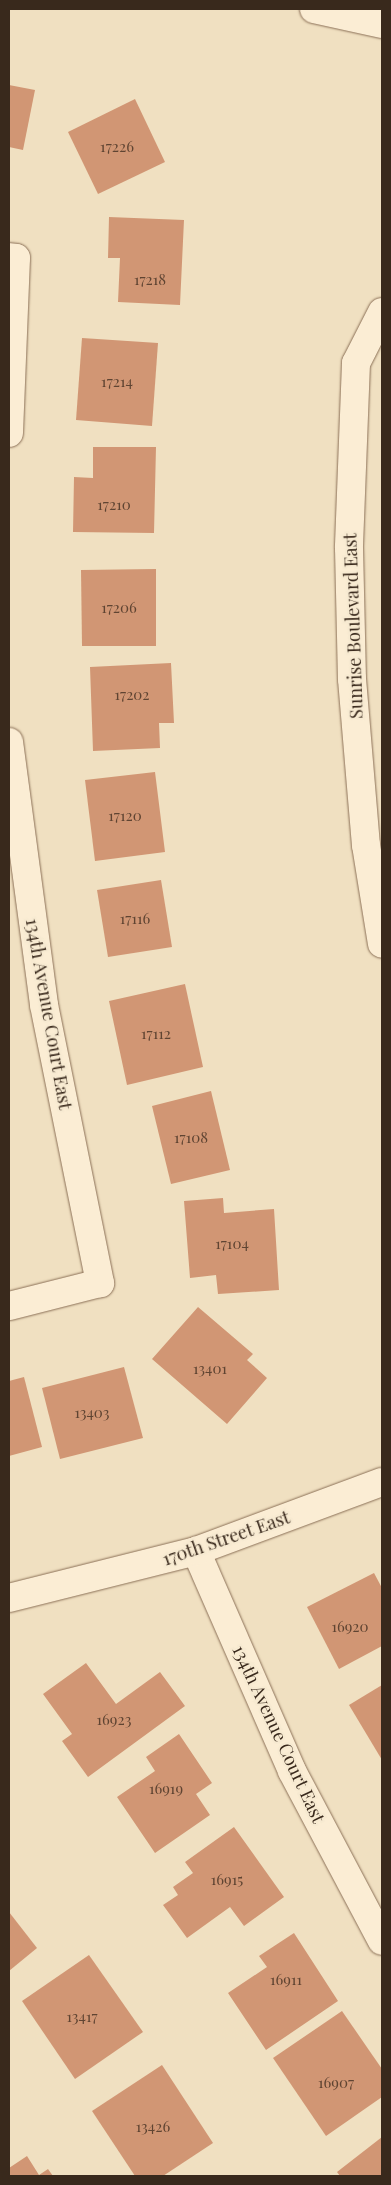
<!DOCTYPE html>
<html>
<head>
<meta charset="utf-8">
<style>
	body { margin:0 }
	#map { position:relative; width:391px; height:2185px; overflow:hidden; background:#f0e0c1; font-family:"Playfair Display",serif }
	div>[style] { position:absolute }
	[style*='--x'] { left:calc(var(--x)*1px); top:calc(var(--y)*1px); width:calc(var(--w)*1px); rotate:calc(var(--a)*1deg) }
	.building>* { inset:0; background:#d19674 }
	.roads { filter:drop-shadow(0 0 1px #8b7057) drop-shadow(0 0 1px #8b7057) }
	.street>* { height:28px; margin:-14px; padding:0 14px; transform-origin:14px; border-radius:14px; background:#fbedd4 }
	.secondary>* { height:28px; margin:-14px; padding:0 14px; transform-origin:14px; border-radius:14px; background:#fbedd4 }
	span { translate:-50% -50%; white-space:nowrap; text-align:center; line-height:1.15; -webkit-text-stroke:4.5px #f7ead1; paint-order:stroke }
	.number-label { font-size:15px; color:#5f4432 }
	.number-label span { -webkit-text-stroke-width:0 }
	.street-label { font-size:18px; color:#39291c }
	.frame { position:absolute; inset:0; border:10px solid #39291c; pointer-events:none }
</style>
</head>
<body>
<div id="map">
	<div class="building">
		<i style="clip-path:polygon(9px 85px,35px 90px,23px 150px,9px 147px)"></i>
		<i style="clip-path:polygon(135px 99px,165px 162px,98px 194px,68px 132px)"></i>
		<i style="clip-path:polygon(109px 217px,184px 220px,180px 305px,118px 302px,120px 258px,108px 258px)"></i>
		<i style="clip-path:polygon(82px 338px,158px 343px,152px 426px,76px 420px)"></i>
		<i style="clip-path:polygon(93px 447px,156px 447px,154px 533px,73px 532px,74px 477px,93px 478px)"></i>
		<i style="clip-path:polygon(156px 569px,156px 646px,82px 646px,81px 570px)"></i>
		<i style="clip-path:polygon(171px 663px,174px 723px,159px 723px,160px 748px,93px 751px,90px 667px)"></i>
		<i style="clip-path:polygon(155px 772px,165px 852px,95px 861px,85px 780px)"></i>
		<i style="clip-path:polygon(161px 880px,172px 947px,108px 957px,97px 890px)"></i>
		<i style="clip-path:polygon(185px 984px,203px 1067px,127px 1085px,109px 1001px)"></i>
		<i style="clip-path:polygon(211px 1091px,230px 1170px,171px 1184px,152px 1106px)"></i>
		<i style="clip-path:polygon(223px 1198px,224px 1213px,274px 1209px,279px 1290px,218px 1294px,216px 1275px,190px 1278px,184px 1201px)"></i>
		<i style="clip-path:polygon(198px 1307px,253px 1354px,247px 1360px,267px 1378px,227px 1424px,152px 1359px)"></i>
		<i style="clip-path:polygon(124px 1367px,143px 1438px,60px 1459px,42px 1388px)"></i>
		<i style="clip-path:polygon(24px 1377px,42px 1447px,9px 1456px,9px 1381px)"></i>
		<i style="clip-path:polygon(374px 1573px,382px 1588px,382px 1646px,339px 1669px,307px 1607px)"></i>
		<i style="clip-path:polygon(86px 1663px,116px 1704px,160px 1672px,185px 1706px,88px 1777px,62px 1741px,72px 1734px,43px 1694px)"></i>
		<i style="clip-path:polygon(382px 1685px,382px 1760px,349px 1705px)"></i>
		<i style="clip-path:polygon(179px 1734px,212px 1783px,196px 1794px,210px 1815px,155px 1853px,117px 1797px,155px 1771px,146px 1757px)"></i>
		<i style="clip-path:polygon(234px 1827px,284px 1897px,244px 1926px,230px 1907px,187px 1938px,163px 1905px,178px 1895px,173px 1887px,193px 1873px,185px 1862px)"></i>
		<i style="clip-path:polygon(9px 1912px,37px 1948px,9px 1971px)"></i>
		<i style="clip-path:polygon(294px 1933px,338px 2001px,266px 2050px,228px 1993px,267px 1967px,259px 1956px)"></i>
		<i style="clip-path:polygon(89px 1955px,143px 2032px,75px 2079px,22px 2001px)"></i>
		<i style="clip-path:polygon(342px 2011px,382px 2069px,382px 2097px,326px 2136px,273px 2058px)"></i>
		<i style="clip-path:polygon(162px 2065px,213px 2143px,163px 2176px,135px 2176px,92px 2111px)"></i>
		<i style="clip-path:polygon(382px 2137px,382px 2176px,340px 2176px,337px 2172px)"></i>
		<i style="clip-path:polygon(27px 2156px,39px 2175px,48px 2169px,53px 2176px,9px 2176px,9px 2168px)"></i>
	</div>
	<div class="roads">
		<div class="street">
			<i style="--x:314;--y:9;--w:70;--a:12.4"></i>
			<i style="--x:9;--y:257;--w:7;--a:8"></i>
			<i style="--x:16;--y:258;--w:175;--a:92.3"></i>
			<i style="--x:9;--y:742;--w:265;--a:82.4"></i>
			<i style="--x:44;--y:1005;--w:284;--a:78.6"></i>
			<i style="--x:100;--y:1283;--w:94;--a:165.8"></i>
			<i style="--x:196;--y:1551;--w:240;--a:66.4"></i>
			<i style="--x:292;--y:1771;--w:192;--a:62.1"></i>
			<i style="--x:9;--y:1598;--w:193;--a:-14.1"></i>
			<i style="--x:196;--y:1551;--w:198;--a:-20.4"></i>
		</div>
		<div class="secondary">
			<i style="--x:382;--y:312;--w:57;--a:117"></i>
			<i style="--x:356;--y:363;--w:185;--a:92.2"></i>
			<i style="--x:349;--y:548;--w:131;--a:88.7"></i>
			<i style="--x:352;--y:679;--w:167;--a:85.2"></i>
			<i style="--x:366;--y:845;--w:100;--a:80.8"></i>
		</div>
	</div>
	<div class="number-label">
		<span style="left:117px;top:147px">17226</span>
		<span style="left:150px;top:280px">17218</span>
		<span style="left:117px;top:382px">17214</span>
		<span style="left:114px;top:505px">17210</span>
		<span style="left:119px;top:608px">17206</span>
		<span style="left:132px;top:695px">17202</span>
		<span style="left:125px;top:816px">17120</span>
		<span style="left:135px;top:919px">17116</span>
		<span style="left:156px;top:1034px">17112</span>
		<span style="left:191px;top:1138px">17108</span>
		<span style="left:232px;top:1244px">17104</span>
		<span style="left:210px;top:1369px">13401</span>
		<span style="left:92px;top:1413px">13403</span>
		<span style="left:350px;top:1627px">16920</span>
		<span style="left:114px;top:1720px">16923</span>
		<span style="left:166px;top:1789px">16919</span>
		<span style="left:227px;top:1880px">16915</span>
		<span style="left:286px;top:1980px">16911</span>
		<span style="left:82px;top:2017px">13417</span>
		<span style="left:336px;top:2083px">16907</span>
		<span style="left:153px;top:2127px">13426</span>
	</div>
	<div class="street-label">
		<span style="left:353px;top:626px;rotate:-92deg">Sunrise Boulevard East</span>
		<span style="left:49px;top:1014px;rotate:80deg">134th Avenue Court East</span>
		<span style="left:226px;top:1538px;rotate:-19deg">170th Street East</span>
		<span style="left:279px;top:1734px;rotate:65deg">134th Avenue Court East</span>
	</div>
	<div class="frame"></div>
</div>
</body>
</html>
